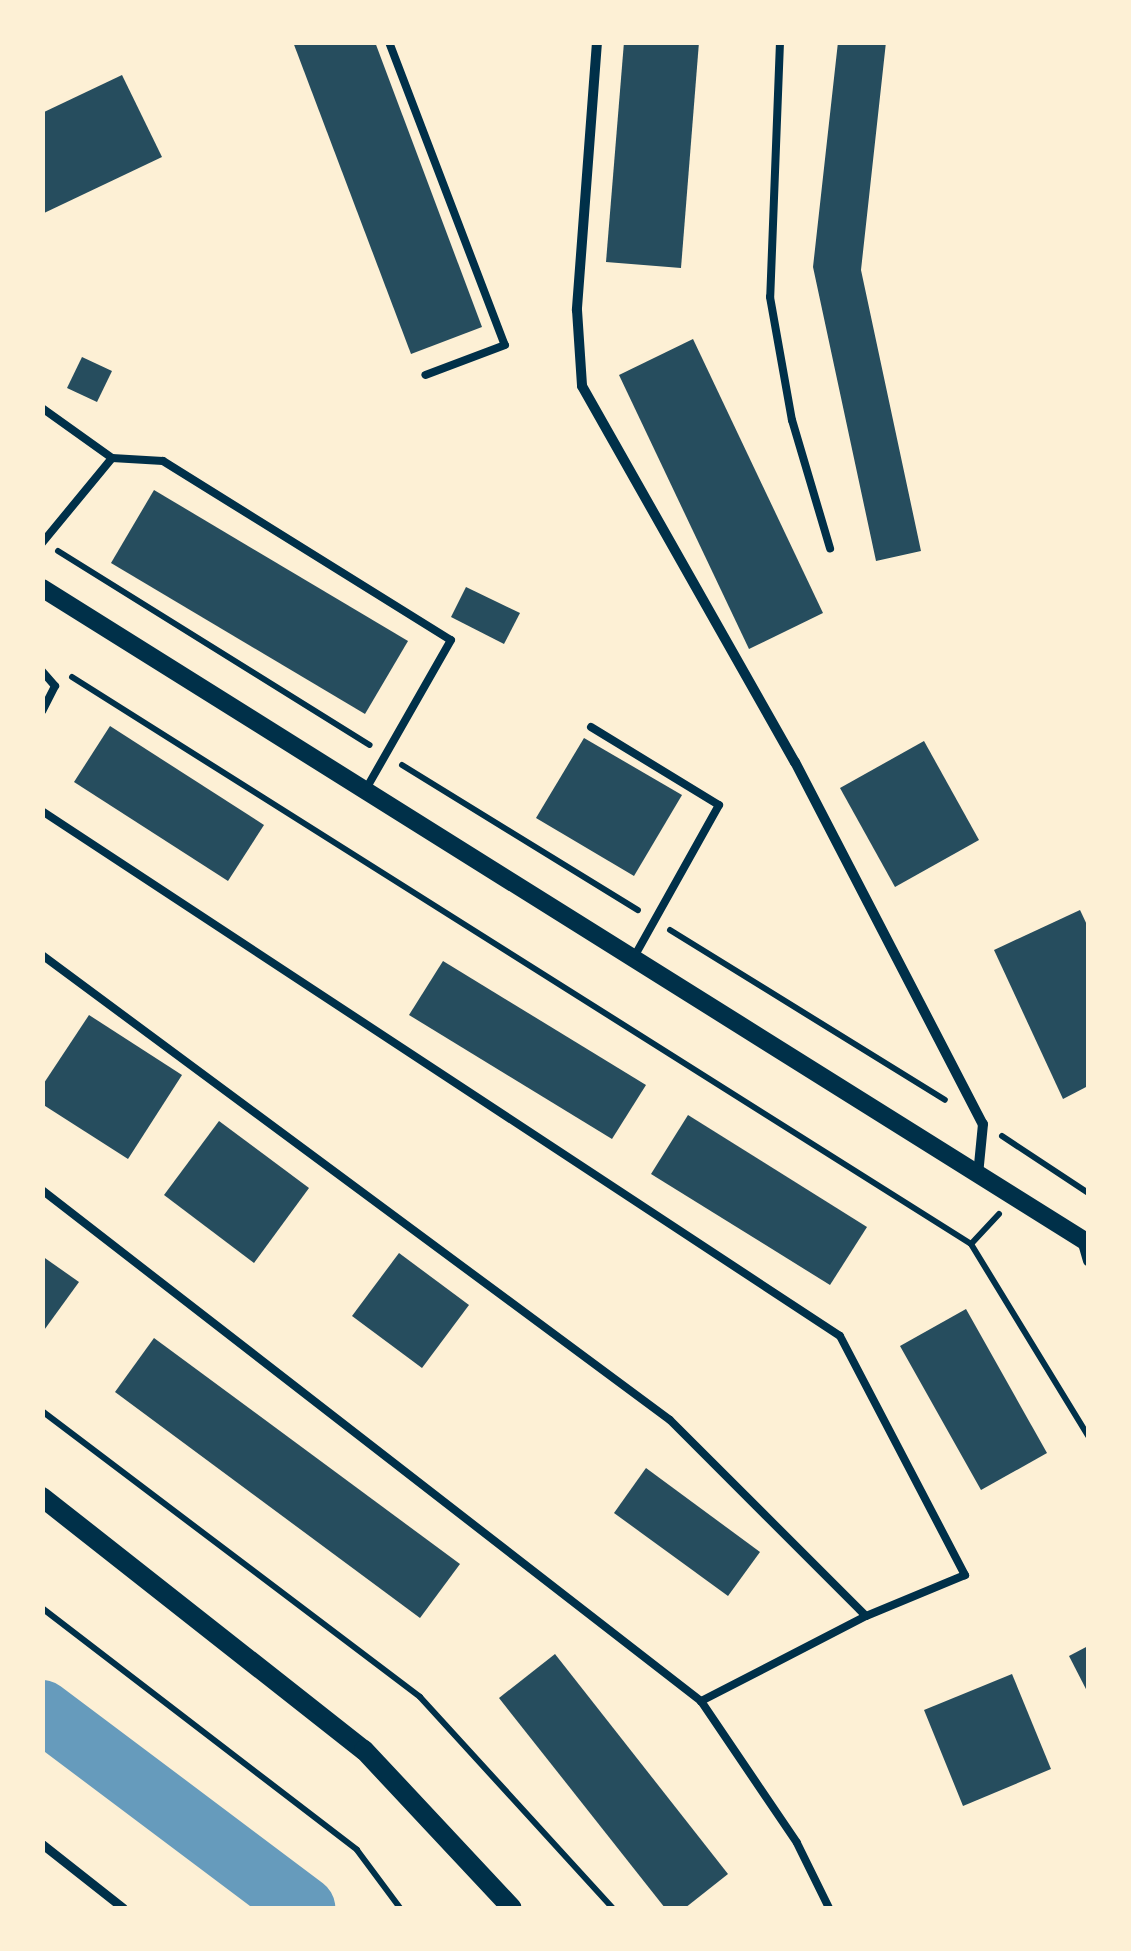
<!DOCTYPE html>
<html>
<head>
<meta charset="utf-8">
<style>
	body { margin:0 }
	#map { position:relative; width:1131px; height:1951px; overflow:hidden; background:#fdf0d5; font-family:"Noto Serif",serif }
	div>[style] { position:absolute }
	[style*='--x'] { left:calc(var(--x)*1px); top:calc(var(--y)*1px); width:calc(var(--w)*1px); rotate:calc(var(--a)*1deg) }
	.river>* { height:62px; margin:-31px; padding:0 31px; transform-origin:31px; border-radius:31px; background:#669bbc }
	.building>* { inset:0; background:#264d5e }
	.path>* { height:6px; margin:-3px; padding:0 3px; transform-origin:3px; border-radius:3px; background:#003049 }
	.service>* { height:8px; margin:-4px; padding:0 4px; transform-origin:4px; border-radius:4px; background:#003049 }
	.pedestrian>* { height:9px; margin:-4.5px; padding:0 4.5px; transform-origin:4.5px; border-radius:4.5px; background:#003049 }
	.minor>* { height:10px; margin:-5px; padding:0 5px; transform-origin:5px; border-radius:5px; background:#003049 }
	.tertiary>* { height:18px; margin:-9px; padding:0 9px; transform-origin:9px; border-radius:9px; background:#003049 }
	.secondary>* { height:20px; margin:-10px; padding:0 10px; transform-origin:10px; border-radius:10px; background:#003049 }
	span { translate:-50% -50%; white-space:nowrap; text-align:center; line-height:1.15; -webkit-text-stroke:8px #fdf0d5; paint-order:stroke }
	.frame { position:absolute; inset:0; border:45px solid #fdf0d5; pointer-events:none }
</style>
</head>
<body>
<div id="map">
	<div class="river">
		<i style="--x:42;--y:1711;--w:328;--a:36.9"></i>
	</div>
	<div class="building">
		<i style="clip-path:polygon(293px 42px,375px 42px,482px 327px,411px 354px)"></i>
		<i style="clip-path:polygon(624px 42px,699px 42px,681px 268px,606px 262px)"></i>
		<i style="clip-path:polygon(838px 42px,886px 42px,861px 270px,921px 551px,876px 561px,813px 267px)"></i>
		<i style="clip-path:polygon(122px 75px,162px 157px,42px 214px,42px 113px)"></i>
		<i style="clip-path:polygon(693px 339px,823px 613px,749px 649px,619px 375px)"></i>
		<i style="clip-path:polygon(82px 357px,112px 371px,97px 402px,67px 388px)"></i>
		<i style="clip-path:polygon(154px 490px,408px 641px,365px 714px,111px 563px)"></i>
		<i style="clip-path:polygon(466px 587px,520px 613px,504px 644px,451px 617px)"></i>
		<i style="clip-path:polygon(110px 726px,264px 825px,228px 881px,74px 782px)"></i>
		<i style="clip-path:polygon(584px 738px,682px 795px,634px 876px,536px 818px)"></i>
		<i style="clip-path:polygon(924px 741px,979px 840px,895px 887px,840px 788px)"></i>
		<i style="clip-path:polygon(1080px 910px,1088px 927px,1088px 1086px,1063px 1099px,994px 950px)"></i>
		<i style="clip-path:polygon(443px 961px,646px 1085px,612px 1139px,409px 1015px)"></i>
		<i style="clip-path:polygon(89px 1015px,182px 1075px,128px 1159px,42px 1104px,42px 1086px)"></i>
		<i style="clip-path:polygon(688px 1115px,867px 1227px,830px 1285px,651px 1174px)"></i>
		<i style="clip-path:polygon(219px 1121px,309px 1188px,254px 1263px,164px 1195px)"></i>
		<i style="clip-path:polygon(399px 1253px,469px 1305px,422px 1368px,352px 1316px)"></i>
		<i style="clip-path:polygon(42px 1256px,79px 1282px,42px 1333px)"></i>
		<i style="clip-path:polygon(966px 1309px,1047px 1453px,981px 1490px,900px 1346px)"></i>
		<i style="clip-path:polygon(154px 1338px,460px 1564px,420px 1618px,115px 1392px)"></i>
		<i style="clip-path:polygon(646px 1468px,760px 1552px,728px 1596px,614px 1513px)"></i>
		<i style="clip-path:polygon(1088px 1646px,1088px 1693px,1069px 1656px)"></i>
		<i style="clip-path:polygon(555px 1654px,728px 1874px,685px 1908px,665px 1908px,499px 1698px)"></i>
		<i style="clip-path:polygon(1012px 1674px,1051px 1769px,963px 1806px,924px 1710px)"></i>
	</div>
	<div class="path">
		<i style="--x:58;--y:551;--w:367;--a:31.9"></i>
		<i style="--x:72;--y:677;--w:1063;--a:32.24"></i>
		<i style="--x:402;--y:765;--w:277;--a:31.6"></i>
		<i style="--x:670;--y:930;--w:323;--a:31.7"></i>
		<i style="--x:1002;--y:1136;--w:103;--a:33.5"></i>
		<i style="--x:999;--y:1214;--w:41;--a:133"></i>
		<i style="--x:971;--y:1244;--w:225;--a:58.6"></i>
		<i style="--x:42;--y:1411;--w:474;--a:37.1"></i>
		<i style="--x:420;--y:1697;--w:286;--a:47.6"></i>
		<i style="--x:42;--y:1608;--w:397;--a:37.5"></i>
		<i style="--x:357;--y:1850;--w:72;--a:53.4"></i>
	</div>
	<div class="service">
		<i style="--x:389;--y:42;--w:324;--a:69.1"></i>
		<i style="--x:505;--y:345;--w:85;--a:159.4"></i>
		<i style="--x:780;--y:42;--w:255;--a:92.2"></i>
		<i style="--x:770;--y:297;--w:125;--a:79.9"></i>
		<i style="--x:792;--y:420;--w:134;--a:73.5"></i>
		<i style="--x:42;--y:408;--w:86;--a:35.5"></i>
		<i style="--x:42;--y:543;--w:110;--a:-50.5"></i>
		<i style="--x:112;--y:458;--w:51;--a:3.4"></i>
		<i style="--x:163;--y:461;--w:339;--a:31.9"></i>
		<i style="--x:451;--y:640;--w:174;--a:119.7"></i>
		<i style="--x:42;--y:671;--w:20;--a:49"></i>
		<i style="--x:55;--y:686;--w:28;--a:117"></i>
		<i style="--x:591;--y:727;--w:150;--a:31.4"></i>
		<i style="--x:719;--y:805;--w:176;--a:119.2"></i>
		<i style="--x:42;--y:811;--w:955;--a:33.34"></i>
		<i style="--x:840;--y:1336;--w:270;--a:62.4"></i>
		<i style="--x:965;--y:1575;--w:107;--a:157.5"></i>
		<i style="--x:42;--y:955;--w:781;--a:36.52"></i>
		<i style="--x:670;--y:1420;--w:277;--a:45"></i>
		<i style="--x:866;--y:1616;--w:186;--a:152.7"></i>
		<i style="--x:42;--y:1190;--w:834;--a:37.79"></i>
		<i style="--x:701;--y:1701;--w:171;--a:55.9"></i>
		<i style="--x:797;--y:1843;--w:72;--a:63.8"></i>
	</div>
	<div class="pedestrian">
		<i style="--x:42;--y:1844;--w:103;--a:38.3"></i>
	</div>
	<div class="minor">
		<i style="--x:597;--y:42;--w:269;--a:94.3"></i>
		<i style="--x:577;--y:310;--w:76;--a:86.2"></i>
		<i style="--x:582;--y:386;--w:432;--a:60.5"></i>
		<i style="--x:795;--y:762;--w:408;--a:62.6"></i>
		<i style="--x:983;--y:1124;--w:51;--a:95.6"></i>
		<i style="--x:1082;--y:1240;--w:22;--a:74"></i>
	</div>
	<div class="tertiary">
		<i style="--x:42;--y:588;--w:1234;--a:32.05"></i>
	</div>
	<div class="secondary">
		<i style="--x:42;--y:1497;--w:410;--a:38.2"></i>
		<i style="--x:364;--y:1750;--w:216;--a:46.9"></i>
	</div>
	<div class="frame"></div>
</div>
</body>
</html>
